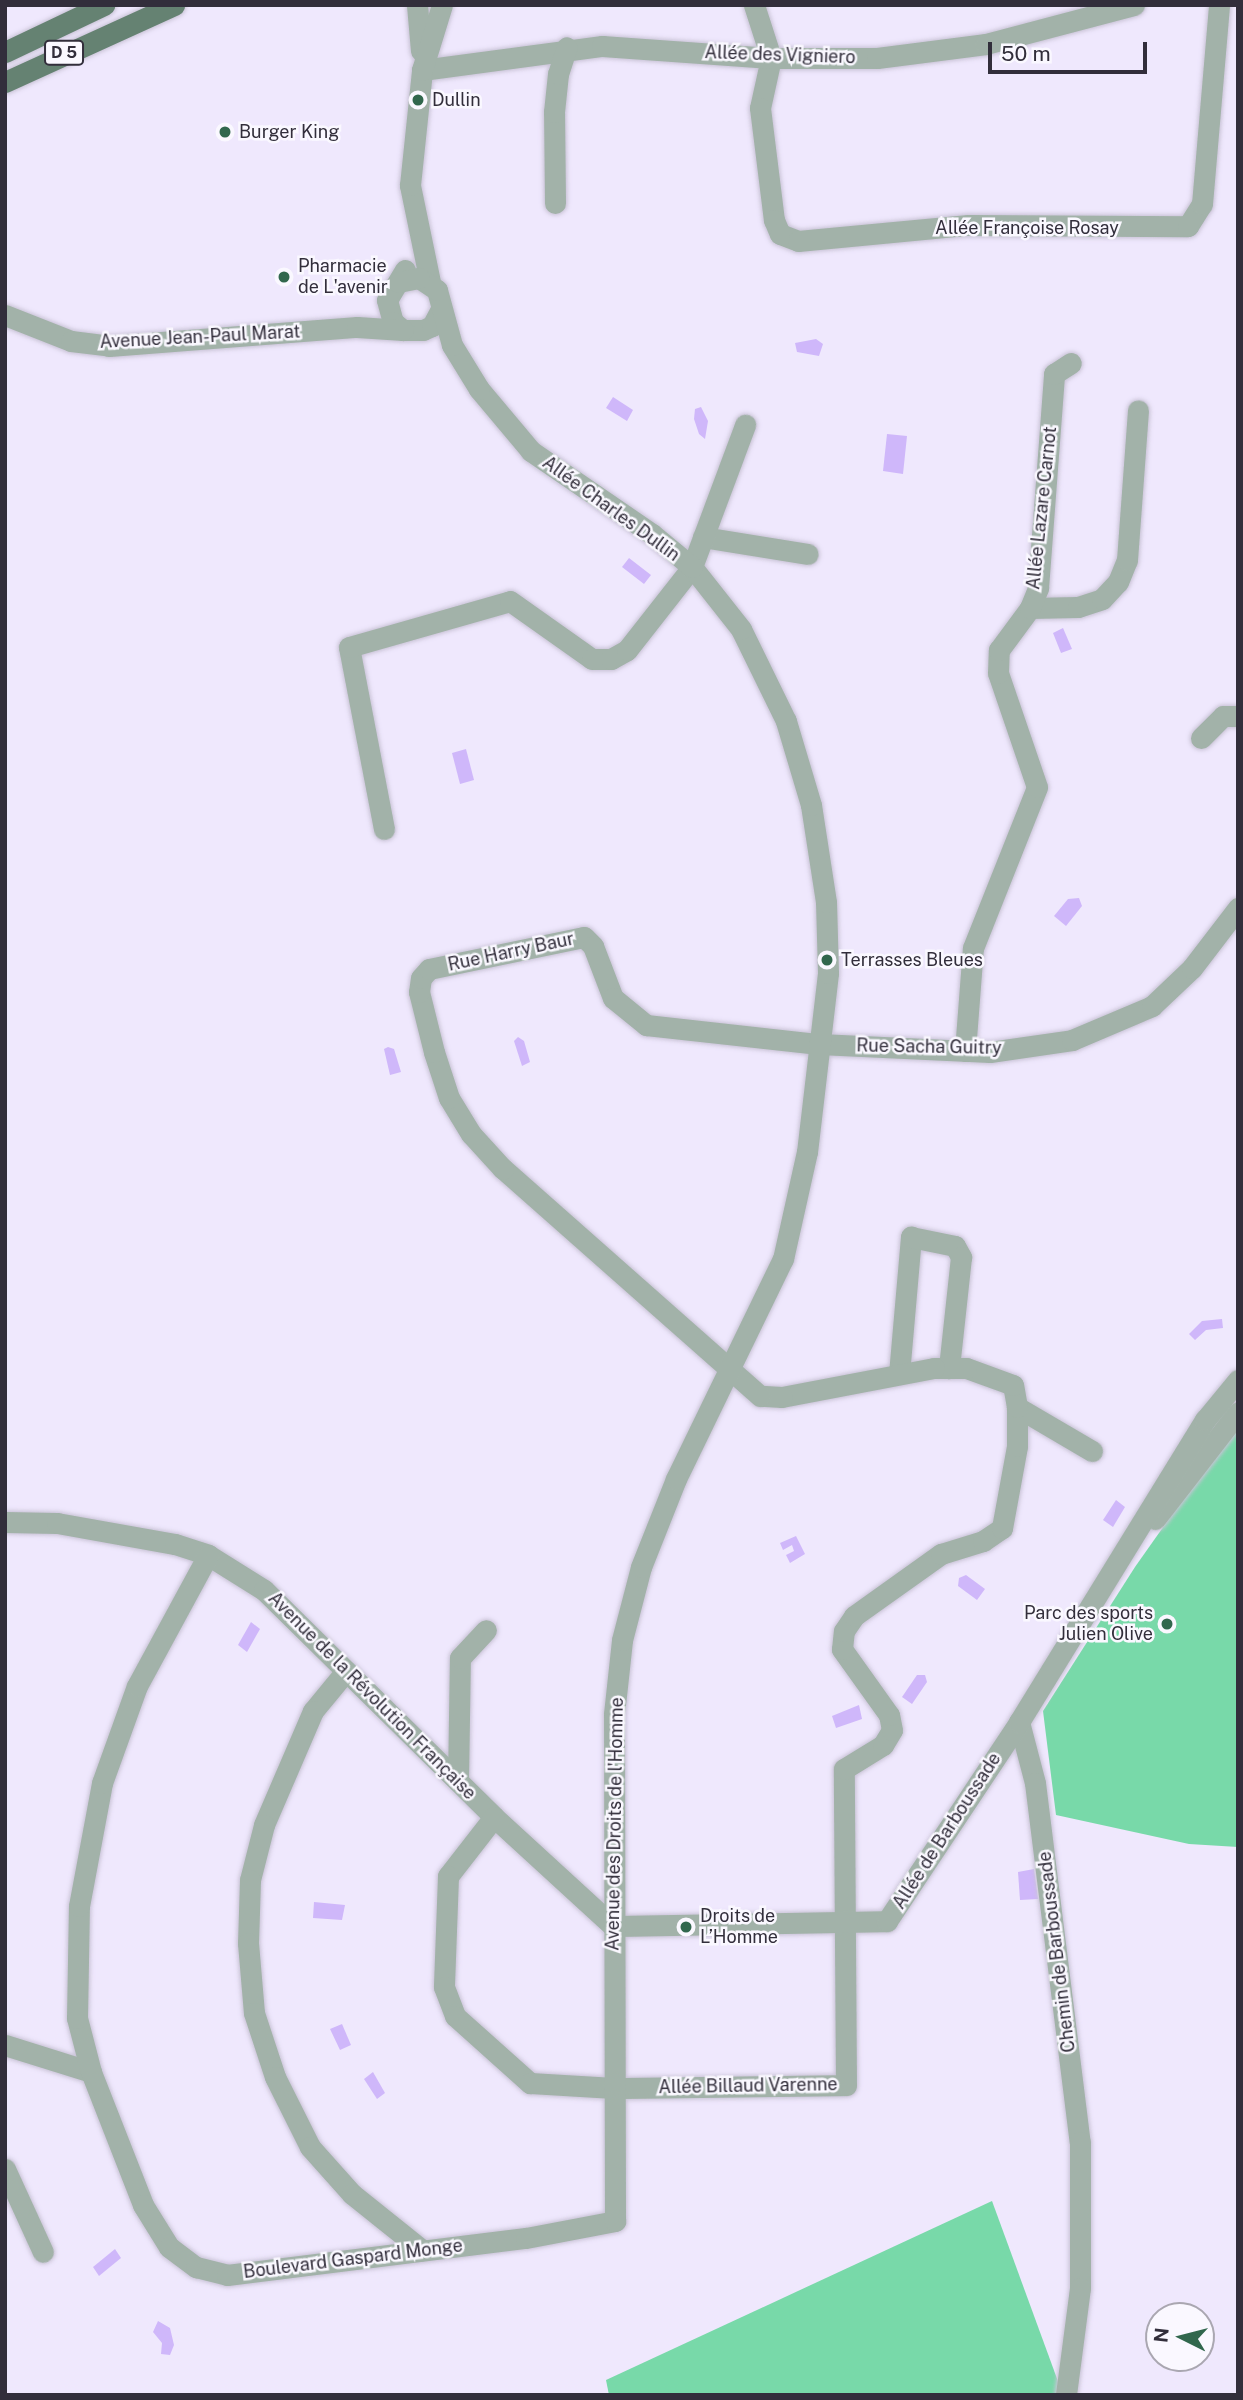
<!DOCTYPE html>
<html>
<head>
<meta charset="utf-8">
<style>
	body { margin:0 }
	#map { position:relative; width:1243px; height:2400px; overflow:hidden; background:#efe8fd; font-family:"Public Sans",sans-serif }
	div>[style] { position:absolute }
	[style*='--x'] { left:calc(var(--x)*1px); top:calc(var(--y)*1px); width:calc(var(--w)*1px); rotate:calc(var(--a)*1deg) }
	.green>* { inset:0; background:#78d9a9 }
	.water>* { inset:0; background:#cfb7fa }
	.roads { filter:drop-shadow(0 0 2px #c9c3d6) drop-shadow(0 0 2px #c9c3d6) }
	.minor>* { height:21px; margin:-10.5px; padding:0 10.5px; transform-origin:10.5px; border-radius:10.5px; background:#a2b2a9 }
	.major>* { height:21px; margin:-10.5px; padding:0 10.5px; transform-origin:10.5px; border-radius:10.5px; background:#658272 }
	.dots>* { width:19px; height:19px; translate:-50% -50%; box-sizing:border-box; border:4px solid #faf8ff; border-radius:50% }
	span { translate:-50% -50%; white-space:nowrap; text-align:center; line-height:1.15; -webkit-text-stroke:5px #faf8ff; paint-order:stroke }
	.shield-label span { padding:2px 5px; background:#faf8ff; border:2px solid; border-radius:5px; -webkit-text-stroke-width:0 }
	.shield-label { font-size:16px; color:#322e3b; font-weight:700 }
	.street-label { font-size:18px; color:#322e3b }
	.poi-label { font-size:18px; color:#322e3b }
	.left { translate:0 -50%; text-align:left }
	.right { translate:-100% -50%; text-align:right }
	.frame { position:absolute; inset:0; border:7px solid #322e3b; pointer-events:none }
	.north { position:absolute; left:1145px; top:2302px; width:70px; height:70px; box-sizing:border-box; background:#faf8ff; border:2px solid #aaa7b1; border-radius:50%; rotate:276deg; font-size:19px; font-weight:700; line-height:28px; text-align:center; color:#322e3b }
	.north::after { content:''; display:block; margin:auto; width:24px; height:32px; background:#31674d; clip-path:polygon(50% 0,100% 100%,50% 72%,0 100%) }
	.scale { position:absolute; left:988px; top:42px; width:159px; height:32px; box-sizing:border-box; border:4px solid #322e3b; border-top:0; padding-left:9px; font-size:21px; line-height:24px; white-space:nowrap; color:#322e3b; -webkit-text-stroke:5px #faf8ff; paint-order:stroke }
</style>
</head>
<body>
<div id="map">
	<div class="green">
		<i style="clip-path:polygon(1238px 1421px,1238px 1847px,1189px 1844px,1056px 1815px,1043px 1711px,1135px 1567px)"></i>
		<i style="clip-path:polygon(992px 2201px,1063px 2395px,609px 2395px,606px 2380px)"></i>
	</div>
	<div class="water">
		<i style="clip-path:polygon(816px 339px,823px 344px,819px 356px,797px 352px,795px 343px)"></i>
		<i style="clip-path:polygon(613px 397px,633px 410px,627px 421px,606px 408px)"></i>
		<i style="clip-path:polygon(701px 407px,708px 421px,705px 439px,699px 434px,694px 419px,695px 409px)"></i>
		<i style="clip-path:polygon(887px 434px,907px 436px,903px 474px,883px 471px)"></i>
		<i style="clip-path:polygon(629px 558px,651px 575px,644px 584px,622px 567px)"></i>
		<i style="clip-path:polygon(1063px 628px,1072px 649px,1061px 653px,1053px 633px)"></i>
		<i style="clip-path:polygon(466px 749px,474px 780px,460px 784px,452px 753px)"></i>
		<i style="clip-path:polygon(1079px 898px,1082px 906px,1066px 926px,1054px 916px,1068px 899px)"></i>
		<i style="clip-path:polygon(518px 1037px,524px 1041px,530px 1062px,522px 1066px,514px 1041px)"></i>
		<i style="clip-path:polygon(388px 1047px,394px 1049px,401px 1072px,390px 1075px,384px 1049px)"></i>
		<i style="clip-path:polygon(1222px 1319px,1223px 1328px,1206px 1330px,1195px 1340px,1189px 1334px,1202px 1321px)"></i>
		<i style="clip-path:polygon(1116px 1500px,1125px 1507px,1113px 1527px,1103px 1520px)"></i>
		<i style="clip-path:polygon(796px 1536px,805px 1554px,790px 1563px,786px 1555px,794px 1551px,792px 1545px,783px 1550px,780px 1543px)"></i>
		<i style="clip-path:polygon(966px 1575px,985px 1589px,977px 1600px,958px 1586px,959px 1578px)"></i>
		<i style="clip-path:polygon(251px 1622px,260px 1629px,247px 1652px,238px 1645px)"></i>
		<i style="clip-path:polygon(917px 1675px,925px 1675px,927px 1682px,912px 1704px,902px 1697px)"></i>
		<i style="clip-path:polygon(859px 1705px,862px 1719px,836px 1728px,832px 1716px)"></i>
		<i style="clip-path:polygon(1034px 1869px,1038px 1899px,1020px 1900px,1018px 1872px)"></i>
		<i style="clip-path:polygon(314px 1902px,345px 1905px,342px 1920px,313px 1918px)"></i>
		<i style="clip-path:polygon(342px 2024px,351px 2045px,340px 2050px,330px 2029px)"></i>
		<i style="clip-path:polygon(373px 2072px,385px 2093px,377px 2099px,364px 2079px)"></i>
		<i style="clip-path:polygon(115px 2249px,121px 2258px,99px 2276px,93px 2267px)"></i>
		<i style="clip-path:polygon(158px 2321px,170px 2328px,174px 2345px,170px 2355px,161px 2354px,162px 2343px,153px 2332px)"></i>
	</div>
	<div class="roads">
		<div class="minor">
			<i style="--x:417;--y:5;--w:46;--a:85"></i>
			<i style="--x:754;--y:5;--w:56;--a:72.2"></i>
			<i style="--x:771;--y:58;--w:51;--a:102.4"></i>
			<i style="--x:760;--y:108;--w:113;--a:82.9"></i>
			<i style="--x:774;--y:220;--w:15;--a:67"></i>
			<i style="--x:780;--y:234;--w:19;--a:21"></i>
			<i style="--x:798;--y:241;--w:171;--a:-5.4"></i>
			<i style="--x:968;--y:225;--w:220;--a:0.3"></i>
			<i style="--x:1188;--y:226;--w:26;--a:-58"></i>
			<i style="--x:1202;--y:204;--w:200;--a:-85.1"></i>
			<i style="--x:422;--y:70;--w:182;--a:-7.6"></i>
			<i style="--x:602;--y:46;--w:169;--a:4.1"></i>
			<i style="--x:771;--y:58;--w:106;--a:0"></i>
			<i style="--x:877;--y:58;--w:110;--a:-7.3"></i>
			<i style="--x:986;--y:44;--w:153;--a:-14.8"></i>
			<i style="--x:555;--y:203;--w:91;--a:-90.6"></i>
			<i style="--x:554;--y:112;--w:38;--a:-84"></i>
			<i style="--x:558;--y:74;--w:28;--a:-72"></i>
			<i style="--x:405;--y:270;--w:35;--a:121"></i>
			<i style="--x:387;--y:300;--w:23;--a:75"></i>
			<i style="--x:393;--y:322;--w:13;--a:39"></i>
			<i style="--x:403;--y:330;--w:20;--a:0"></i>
			<i style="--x:423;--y:330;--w:10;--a:-24"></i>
			<i style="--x:432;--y:326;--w:19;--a:-62"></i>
			<i style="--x:430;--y:282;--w:99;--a:-101.7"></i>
			<i style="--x:410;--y:185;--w:116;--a:-84"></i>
			<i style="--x:422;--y:70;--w:68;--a:-72.9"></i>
			<i style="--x:5;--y:315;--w:71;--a:21.5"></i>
			<i style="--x:71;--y:341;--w:38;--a:7"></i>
			<i style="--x:109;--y:346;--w:249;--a:-4.4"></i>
			<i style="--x:357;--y:327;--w:46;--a:3.7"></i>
			<i style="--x:703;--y:537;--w:106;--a:9.2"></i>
			<i style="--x:1030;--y:608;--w:48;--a:-1.2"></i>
			<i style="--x:1078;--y:607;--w:25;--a:-18"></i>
			<i style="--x:1102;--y:599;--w:23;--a:-47"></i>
			<i style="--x:1118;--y:582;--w:24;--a:-68"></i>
			<i style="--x:1127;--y:560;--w:150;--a:-85.8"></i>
			<i style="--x:1201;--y:738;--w:31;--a:-45"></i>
			<i style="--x:1223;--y:716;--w:15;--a:0"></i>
			<i style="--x:384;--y:829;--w:185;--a:-100.9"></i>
			<i style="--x:349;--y:647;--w:167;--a:-15.9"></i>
			<i style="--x:510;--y:601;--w:100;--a:35.3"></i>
			<i style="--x:592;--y:659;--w:19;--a:0"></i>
			<i style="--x:611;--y:659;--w:18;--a:-29"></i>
			<i style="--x:627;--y:650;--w:105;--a:-51.9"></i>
			<i style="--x:692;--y:567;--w:152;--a:-69.5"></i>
			<i style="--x:965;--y:1051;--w:103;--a:-85.6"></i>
			<i style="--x:973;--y:948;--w:173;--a:-68.3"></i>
			<i style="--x:1037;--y:787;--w:120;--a:-108.9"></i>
			<i style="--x:998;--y:673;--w:23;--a:-88"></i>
			<i style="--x:999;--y:650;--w:52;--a:-53.6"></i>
			<i style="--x:1030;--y:608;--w:22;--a:-68"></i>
			<i style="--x:1038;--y:588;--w:215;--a:-85.7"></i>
			<i style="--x:1054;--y:374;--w:20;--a:-33"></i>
			<i style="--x:899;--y:1374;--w:138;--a:-85"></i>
			<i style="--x:911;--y:1237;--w:45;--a:11.6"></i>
			<i style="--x:955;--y:1246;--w:13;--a:61"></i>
			<i style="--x:961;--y:1257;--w:112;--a:96.2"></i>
			<i style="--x:1017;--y:1407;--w:87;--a:30.4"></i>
			<i style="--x:1155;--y:1519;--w:135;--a:-52.2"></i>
			<i style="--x:5;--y:1522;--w:52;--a:1.1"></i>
			<i style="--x:57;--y:1523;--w:120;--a:10.1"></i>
			<i style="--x:175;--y:1544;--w:35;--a:18"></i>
			<i style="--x:208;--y:1555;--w:66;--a:32"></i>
			<i style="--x:264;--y:1590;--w:323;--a:44.6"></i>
			<i style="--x:494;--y:1817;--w:161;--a:42.5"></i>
			<i style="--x:346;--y:1671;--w:52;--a:129.5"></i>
			<i style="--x:313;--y:1711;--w:124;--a:113.3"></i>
			<i style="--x:264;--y:1825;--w:57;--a:104.3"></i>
			<i style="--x:250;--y:1880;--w:63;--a:91.8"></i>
			<i style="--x:248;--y:1943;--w:70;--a:85.1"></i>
			<i style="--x:254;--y:2013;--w:67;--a:71.8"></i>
			<i style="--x:275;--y:2077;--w:78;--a:63.4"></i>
			<i style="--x:310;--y:2147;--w:63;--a:48.2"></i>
			<i style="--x:352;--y:2194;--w:90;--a:38.7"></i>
			<i style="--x:1019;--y:1722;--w:63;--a:75.3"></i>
			<i style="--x:1035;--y:1783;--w:362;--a:82.9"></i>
			<i style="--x:1080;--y:2142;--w:146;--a:90"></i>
			<i style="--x:1080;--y:2288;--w:108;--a:97.5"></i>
			<i style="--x:458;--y:1781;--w:123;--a:-89.1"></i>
			<i style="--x:460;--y:1658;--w:38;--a:-47"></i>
			<i style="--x:494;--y:1817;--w:75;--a:127.9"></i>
			<i style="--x:448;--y:1876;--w:111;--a:92.1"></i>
			<i style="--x:444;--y:1987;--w:31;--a:69"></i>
			<i style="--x:455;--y:2016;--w:101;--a:41.8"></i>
			<i style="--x:530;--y:2083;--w:84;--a:3.4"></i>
			<i style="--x:614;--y:2088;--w:232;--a:-0.7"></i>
			<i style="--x:846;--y:2085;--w:316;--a:-90.4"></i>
			<i style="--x:844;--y:1769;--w:46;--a:-31.6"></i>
			<i style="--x:883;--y:1745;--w:17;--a:-59"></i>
			<i style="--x:892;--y:1730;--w:15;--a:-101"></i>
			<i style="--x:889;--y:1715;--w:81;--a:-125.5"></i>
			<i style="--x:842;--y:1649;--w:18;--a:-84"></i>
			<i style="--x:844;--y:1631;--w:18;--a:-56"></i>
			<i style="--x:854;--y:1616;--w:107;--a:-35.5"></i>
			<i style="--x:941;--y:1554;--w:44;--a:-17.2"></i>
			<i style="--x:983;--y:1541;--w:23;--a:-34"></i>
			<i style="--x:1002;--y:1528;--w:83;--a:-79.6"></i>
			<i style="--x:1017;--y:1446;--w:39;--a:-90"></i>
			<i style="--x:1017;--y:1407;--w:22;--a:-100"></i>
			<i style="--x:1013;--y:1385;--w:50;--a:-160.1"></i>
			<i style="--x:966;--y:1368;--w:32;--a:180"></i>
			<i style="--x:934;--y:1368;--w:155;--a:169.2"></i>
			<i style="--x:782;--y:1397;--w:22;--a:-177"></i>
			<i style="--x:760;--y:1396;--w:343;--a:-138.5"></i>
			<i style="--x:503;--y:1169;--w:47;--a:-132.4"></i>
			<i style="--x:471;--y:1134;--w:42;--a:-121.4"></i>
			<i style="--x:449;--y:1098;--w:48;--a:-108.1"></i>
			<i style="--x:434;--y:1052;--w:62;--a:-104"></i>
			<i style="--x:419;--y:992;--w:14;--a:-82"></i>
			<i style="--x:421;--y:978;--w:12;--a:-48"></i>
			<i style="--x:429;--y:969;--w:158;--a:-11.7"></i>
			<i style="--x:584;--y:937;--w:13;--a:45"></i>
			<i style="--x:593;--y:946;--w:56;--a:69"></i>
			<i style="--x:613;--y:998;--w:43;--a:39.3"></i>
			<i style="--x:646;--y:1025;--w:174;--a:6.3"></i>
			<i style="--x:819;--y:1044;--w:171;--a:2.7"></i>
			<i style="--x:990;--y:1052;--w:83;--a:-8.3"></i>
			<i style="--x:1072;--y:1040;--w:87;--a:-23"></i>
			<i style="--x:1152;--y:1006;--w:55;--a:-43.5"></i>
			<i style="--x:1192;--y:968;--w:76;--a:-52.5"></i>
			<i style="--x:613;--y:1926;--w:274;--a:-1"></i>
			<i style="--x:887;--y:1921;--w:239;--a:-56.4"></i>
			<i style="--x:1019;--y:1722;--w:355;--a:-58.4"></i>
			<i style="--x:1205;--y:1420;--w:52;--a:-50.5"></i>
			<i style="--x:5;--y:2045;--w:90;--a:17.4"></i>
			<i style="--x:91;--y:2072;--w:143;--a:68.6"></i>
			<i style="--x:143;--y:2205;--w:49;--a:58.2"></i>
			<i style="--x:169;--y:2247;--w:34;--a:37"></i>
			<i style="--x:196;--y:2267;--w:32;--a:14"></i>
			<i style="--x:227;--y:2275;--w:301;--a:-7.1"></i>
			<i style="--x:526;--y:2238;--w:91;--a:-10.8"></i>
			<i style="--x:615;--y:2221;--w:507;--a:-90.11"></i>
			<i style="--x:614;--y:1714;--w:74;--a:-83.8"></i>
			<i style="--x:622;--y:1640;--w:75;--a:-75.4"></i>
			<i style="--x:641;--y:1567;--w:95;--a:-68.3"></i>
			<i style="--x:676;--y:1479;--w:245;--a:-64.1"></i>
			<i style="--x:783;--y:1259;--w:110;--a:-77.4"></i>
			<i style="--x:807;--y:1152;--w:180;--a:-83.3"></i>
			<i style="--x:828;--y:973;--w:71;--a:-91.6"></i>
			<i style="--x:826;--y:902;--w:98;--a:-98.8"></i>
			<i style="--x:811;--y:805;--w:88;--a:-106.6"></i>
			<i style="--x:786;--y:721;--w:102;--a:-116.1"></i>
			<i style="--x:741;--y:629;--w:79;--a:-128.3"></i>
			<i style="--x:692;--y:567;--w:52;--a:-140.5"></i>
			<i style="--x:652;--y:534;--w:147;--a:-145.6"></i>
			<i style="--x:531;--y:451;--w:81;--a:-130"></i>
			<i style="--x:479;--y:389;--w:52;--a:-121.5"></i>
			<i style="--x:452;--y:345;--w:57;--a:-105.3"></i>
			<i style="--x:437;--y:290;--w:22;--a:-146"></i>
			<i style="--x:419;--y:278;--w:21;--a:169"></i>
			<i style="--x:91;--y:2072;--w:56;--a:-104.5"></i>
			<i style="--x:77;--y:2018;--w:112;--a:-89"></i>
			<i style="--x:79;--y:1906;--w:125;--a:-79.4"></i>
			<i style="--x:102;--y:1783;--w:103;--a:-70.2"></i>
			<i style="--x:137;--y:1686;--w:149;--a:-61.5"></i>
			<i style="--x:5;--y:2169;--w:91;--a:65.4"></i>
		</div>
		<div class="major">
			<i style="--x:5;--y:52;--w:110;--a:-25.4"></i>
			<i style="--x:5;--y:82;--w:186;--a:-24.5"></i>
		</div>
	</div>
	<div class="dots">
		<i style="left:418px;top:100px;background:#31674d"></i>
		<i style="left:225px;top:132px;background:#31674d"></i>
		<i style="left:284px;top:277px;background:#31674d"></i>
		<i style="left:827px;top:960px;background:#31674d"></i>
		<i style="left:1167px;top:1624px;background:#31674d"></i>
		<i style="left:686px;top:1927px;background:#31674d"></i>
	</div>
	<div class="shield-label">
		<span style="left:64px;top:53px">D 5</span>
	</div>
	<div class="street-label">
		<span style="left:780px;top:55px;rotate:2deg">Allée des Vigniero</span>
		<span style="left:1027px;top:228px">Allée Françoise Rosay</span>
		<span style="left:200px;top:337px;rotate:-3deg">Avenue Jean-Paul Marat</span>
		<span style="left:1042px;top:508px;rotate:-84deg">Allée Lazare Carnot</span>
		<span style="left:611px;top:509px;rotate:36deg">Allée Charles Dullin</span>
		<span style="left:511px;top:952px;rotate:-12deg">Rue Harry Baur</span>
		<span style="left:929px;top:1047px;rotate:1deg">Rue Sacha Guitry</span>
		<span style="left:372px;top:1696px;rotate:45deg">Avenue de la Révolution Française</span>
		<span style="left:615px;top:1824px;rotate:-89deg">Avenue des Droits de l'Homme</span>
		<span style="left:947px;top:1831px;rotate:-57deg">Allée de Barboussade</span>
		<span style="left:1057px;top:1952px;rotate:-97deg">Chemin de Barboussade</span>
		<span style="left:748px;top:2086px;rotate:-1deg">Allée Billaud Varenne</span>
		<span style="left:353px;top:2259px;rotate:-7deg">Boulevard Gaspard Monge</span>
	</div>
	<div class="poi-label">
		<span class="left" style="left:432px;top:100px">Dullin</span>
		<span class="left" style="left:239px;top:132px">Burger King</span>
		<span class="left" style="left:298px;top:277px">Pharmacie<br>de L'avenir</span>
		<span class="left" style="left:841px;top:960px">Terrasses Bleues</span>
		<span class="right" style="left:1153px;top:1624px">Parc des sports<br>Julien Olive</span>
		<span class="left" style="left:700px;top:1927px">Droits de<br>L’Homme</span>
	</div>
	<div class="frame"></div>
	<div class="north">N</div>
	<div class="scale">50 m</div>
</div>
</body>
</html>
